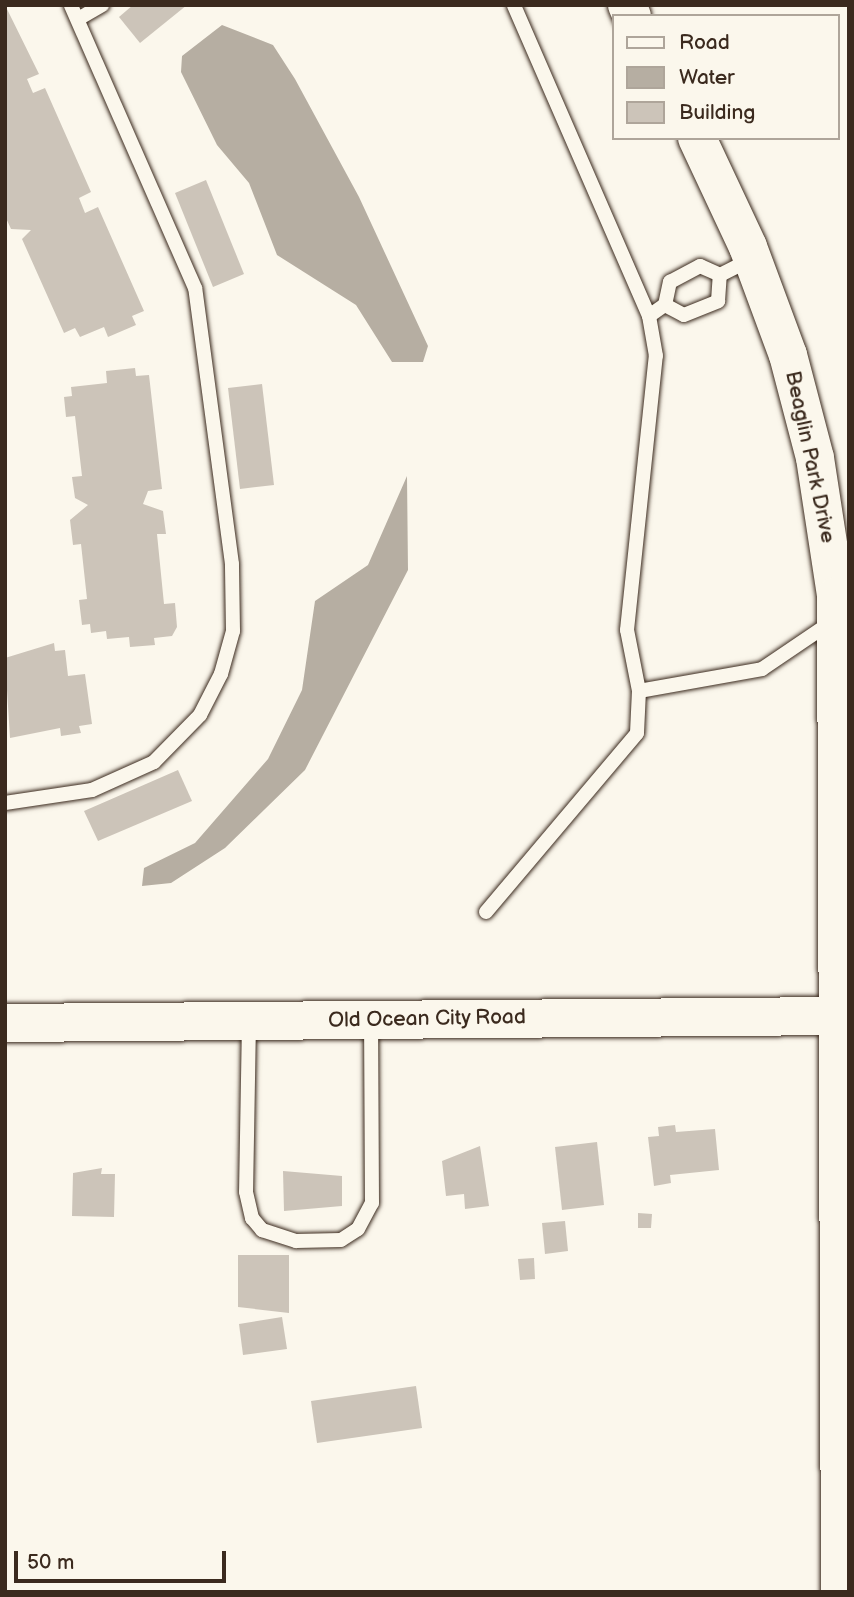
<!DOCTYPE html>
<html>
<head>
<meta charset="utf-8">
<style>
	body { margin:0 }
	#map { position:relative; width:854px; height:1597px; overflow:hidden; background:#fbf7ec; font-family:"Balsamiq Sans",sans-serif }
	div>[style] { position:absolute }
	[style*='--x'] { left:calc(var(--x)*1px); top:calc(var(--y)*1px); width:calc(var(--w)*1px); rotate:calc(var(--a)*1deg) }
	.water>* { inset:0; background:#b6aea2 }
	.building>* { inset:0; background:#ccc4b9 }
	.roads { filter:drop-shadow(0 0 2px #3b2a1e) drop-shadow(0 0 2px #3b2a1e) }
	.service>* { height:14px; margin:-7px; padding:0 7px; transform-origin:7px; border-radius:7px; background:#fbf7ec }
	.secondary>* { height:38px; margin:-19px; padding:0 19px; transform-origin:19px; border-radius:19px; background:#fbf7ec }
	span { translate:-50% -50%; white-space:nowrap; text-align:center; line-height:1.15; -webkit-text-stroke:5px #fbf7ec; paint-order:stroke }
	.street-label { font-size:21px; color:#3b2a1e }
	.frame { position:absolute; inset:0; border:7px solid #3b2a1e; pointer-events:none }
	.legend { position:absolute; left:612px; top:14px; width:228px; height:126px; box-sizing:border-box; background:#fbf7ec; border:2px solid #aea59a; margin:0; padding:9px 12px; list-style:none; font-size:21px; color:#3b2a1e }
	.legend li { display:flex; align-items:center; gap:14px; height:35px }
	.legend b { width:35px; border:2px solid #aea59a }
	.scale { position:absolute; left:14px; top:1551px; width:212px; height:32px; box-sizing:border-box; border:4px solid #3b2a1e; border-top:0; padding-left:9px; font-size:21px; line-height:24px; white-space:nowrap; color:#3b2a1e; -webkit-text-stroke:5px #fbf7ec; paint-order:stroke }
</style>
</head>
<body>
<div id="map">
	<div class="water">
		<i style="clip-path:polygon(222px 25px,273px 45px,295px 79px,359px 197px,428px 346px,423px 362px,392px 362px,356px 305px,277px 255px,249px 183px,217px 145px,181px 72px,182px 56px)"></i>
		<i style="clip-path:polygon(407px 476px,408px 570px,305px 770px,225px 848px,171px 883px,142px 886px,144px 868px,195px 843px,268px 759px,302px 690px,315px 601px,368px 565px)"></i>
	</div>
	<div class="building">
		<i style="clip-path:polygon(5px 5px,39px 74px,27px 79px,33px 93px,45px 88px,91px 192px,79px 198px,85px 213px,98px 207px,144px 311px,132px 316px,136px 325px,108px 337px,104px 327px,80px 337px,75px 328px,64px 333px,22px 239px,31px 230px,11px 229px,5px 216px)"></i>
		<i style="clip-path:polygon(133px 5px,187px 5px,140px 43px,119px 17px)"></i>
		<i style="clip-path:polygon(206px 180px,244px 274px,213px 287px,175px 193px)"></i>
		<i style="clip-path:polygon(135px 368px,136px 376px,149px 375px,162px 489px,148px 491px,143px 504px,163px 511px,166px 534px,157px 534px,164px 604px,175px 603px,177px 627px,172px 636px,154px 638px,155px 645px,130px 647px,129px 637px,107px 639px,106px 631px,91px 633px,90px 624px,82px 625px,79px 600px,87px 599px,81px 544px,73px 545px,70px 520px,88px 505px,75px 498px,72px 477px,82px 476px,75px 416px,66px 417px,64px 397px,72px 396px,71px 387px,107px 383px,106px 371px)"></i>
		<i style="clip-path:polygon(262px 384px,274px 485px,240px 489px,228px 388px)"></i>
		<i style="clip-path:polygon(54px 643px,55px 651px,65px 650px,68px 676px,85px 674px,92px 724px,79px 726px,81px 733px,61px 736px,60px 728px,10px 738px,5px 658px)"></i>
		<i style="clip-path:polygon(178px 770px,192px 801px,98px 841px,84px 811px)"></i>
		<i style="clip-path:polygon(675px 1125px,676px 1132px,715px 1129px,719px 1170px,670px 1175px,671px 1183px,654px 1186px,648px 1137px,659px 1136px,658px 1127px)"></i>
		<i style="clip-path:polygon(597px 1142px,604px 1205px,562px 1210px,555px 1147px)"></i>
		<i style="clip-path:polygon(480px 1146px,489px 1206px,465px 1209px,464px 1194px,446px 1196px,442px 1161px)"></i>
		<i style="clip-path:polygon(102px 1168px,101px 1174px,115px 1174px,114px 1217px,72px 1216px,73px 1173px)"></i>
		<i style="clip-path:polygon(283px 1171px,342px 1176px,342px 1206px,284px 1211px)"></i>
		<i style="clip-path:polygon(638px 1213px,652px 1214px,651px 1228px,638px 1228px)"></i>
		<i style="clip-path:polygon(565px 1221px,568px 1251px,545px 1254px,542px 1223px)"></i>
		<i style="clip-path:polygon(238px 1255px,289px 1255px,289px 1313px,238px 1307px)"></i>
		<i style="clip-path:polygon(534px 1258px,535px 1279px,520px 1280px,518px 1259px)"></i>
		<i style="clip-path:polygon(282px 1317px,287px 1349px,243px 1355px,239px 1324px)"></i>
		<i style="clip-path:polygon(416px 1386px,422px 1428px,317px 1443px,311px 1401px)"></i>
	</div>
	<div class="roads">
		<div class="service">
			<i style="--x:78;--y:19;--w:28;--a:-30"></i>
			<i style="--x:665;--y:305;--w:21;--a:28"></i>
			<i style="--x:684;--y:315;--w:37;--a:-22"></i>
			<i style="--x:718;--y:301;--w:26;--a:-86"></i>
			<i style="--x:649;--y:316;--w:19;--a:-35"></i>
			<i style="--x:665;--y:305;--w:24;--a:-78"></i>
			<i style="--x:670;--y:282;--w:34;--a:-28"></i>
			<i style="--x:700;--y:266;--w:22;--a:24"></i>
			<i style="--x:720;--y:275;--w:36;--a:-27"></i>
			<i style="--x:639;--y:691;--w:125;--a:-10.1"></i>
			<i style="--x:762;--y:669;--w:86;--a:-34.1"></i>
			<i style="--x:5;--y:803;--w:88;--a:-8.5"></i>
			<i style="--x:92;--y:790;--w:68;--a:-24.3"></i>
			<i style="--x:154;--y:762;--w:66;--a:-45.6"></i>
			<i style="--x:200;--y:715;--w:46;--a:-62.9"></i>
			<i style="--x:221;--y:674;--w:45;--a:-74.4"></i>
			<i style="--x:233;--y:631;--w:67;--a:-90.9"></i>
			<i style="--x:232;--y:564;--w:278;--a:-97.6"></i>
			<i style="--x:195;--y:288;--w:309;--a:-113.7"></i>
			<i style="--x:486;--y:912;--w:234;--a:-49.8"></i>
			<i style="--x:637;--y:733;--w:42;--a:-87.3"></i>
			<i style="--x:639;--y:691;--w:62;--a:-101.1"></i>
			<i style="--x:627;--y:630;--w:276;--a:-84"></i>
			<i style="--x:656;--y:356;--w:41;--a:-99.9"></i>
			<i style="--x:649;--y:316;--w:339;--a:-113.5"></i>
			<i style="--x:249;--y:1022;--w:170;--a:91"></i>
			<i style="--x:246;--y:1192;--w:27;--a:77"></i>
			<i style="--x:252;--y:1218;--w:16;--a:50"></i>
			<i style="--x:262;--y:1230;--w:36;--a:18"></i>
			<i style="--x:296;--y:1241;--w:45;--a:-1.3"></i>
			<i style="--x:341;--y:1240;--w:20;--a:-33"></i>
			<i style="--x:358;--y:1229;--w:30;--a:-62"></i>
			<i style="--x:372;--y:1203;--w:180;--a:-90.3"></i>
		</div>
		<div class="secondary">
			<i style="--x:627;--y:5;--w:12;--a:66"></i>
			<i style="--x:697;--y:138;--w:120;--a:64.9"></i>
			<i style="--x:748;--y:247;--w:115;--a:69.7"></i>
			<i style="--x:788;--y:355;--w:106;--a:75.3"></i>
			<i style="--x:815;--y:458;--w:140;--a:81.3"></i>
			<i style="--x:836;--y:596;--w:996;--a:89.77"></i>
			<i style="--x:5;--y:1023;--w:844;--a:-0.48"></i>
		</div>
	</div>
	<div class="street-label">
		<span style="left:810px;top:457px;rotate:78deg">Beaglin Park Drive</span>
		<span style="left:427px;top:1019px;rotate:-1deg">Old Ocean City Road</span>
	</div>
	<div class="frame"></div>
	<ul class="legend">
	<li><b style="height:9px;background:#fbf7ec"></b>Road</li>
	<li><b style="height:19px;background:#b6aea2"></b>Water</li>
	<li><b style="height:19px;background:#ccc4b9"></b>Building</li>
	</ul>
	<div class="scale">50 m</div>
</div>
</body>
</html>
